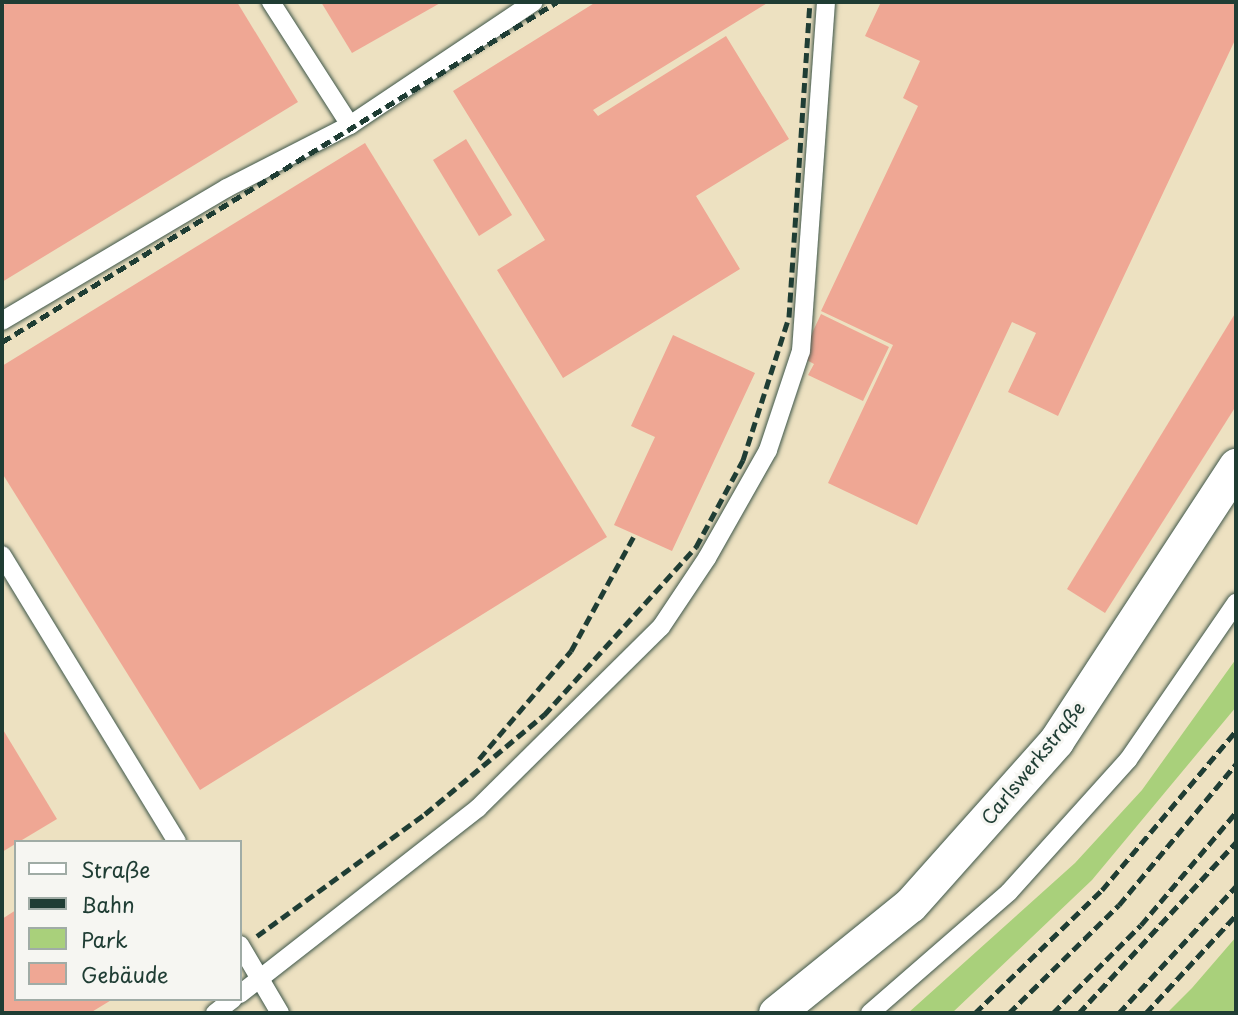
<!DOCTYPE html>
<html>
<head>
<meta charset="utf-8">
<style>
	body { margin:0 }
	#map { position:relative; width:1238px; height:1015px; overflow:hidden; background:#ede1c1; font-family:"Playpen Sans",sans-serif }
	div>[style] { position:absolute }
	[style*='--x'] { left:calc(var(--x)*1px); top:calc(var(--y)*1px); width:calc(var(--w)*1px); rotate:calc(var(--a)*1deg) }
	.green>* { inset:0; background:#a9d07b }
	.building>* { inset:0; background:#efa794 }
	.roads { filter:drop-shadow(0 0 2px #3e5649) drop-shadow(0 0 2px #3e5649) }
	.service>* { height:18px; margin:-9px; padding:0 9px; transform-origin:9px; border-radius:9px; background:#fff }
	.minor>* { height:35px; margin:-17.5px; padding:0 17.5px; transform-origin:17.5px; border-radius:17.5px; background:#fff }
	.rail>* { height:5px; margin-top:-2.5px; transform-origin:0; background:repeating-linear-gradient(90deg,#1f3d34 0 10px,transparent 0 15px) }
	span { translate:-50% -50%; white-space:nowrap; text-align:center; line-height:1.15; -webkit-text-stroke:6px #f6f6f2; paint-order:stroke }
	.street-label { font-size:19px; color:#1f3d34 }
	.frame { position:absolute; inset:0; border:4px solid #1f3d34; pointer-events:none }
	.legend { position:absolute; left:14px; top:840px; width:228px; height:161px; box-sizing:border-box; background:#f6f6f2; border:2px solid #a0aca6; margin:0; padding:9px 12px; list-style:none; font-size:21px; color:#1f3d34 }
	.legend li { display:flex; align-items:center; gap:14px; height:35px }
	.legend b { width:35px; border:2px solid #a0aca6 }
</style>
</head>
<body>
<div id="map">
	<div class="green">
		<i style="clip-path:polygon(1236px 659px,1236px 707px,1092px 880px,952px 1013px,908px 1013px,1075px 863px,1142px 790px)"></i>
		<i style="clip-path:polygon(1236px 937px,1236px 1013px,1167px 1013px,1192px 988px)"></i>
	</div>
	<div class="building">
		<i style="clip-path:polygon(9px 2px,237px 2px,298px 102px,2px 282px,2px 6px)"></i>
		<i style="clip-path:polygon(321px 2px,442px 2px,352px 53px)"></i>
		<i style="clip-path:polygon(596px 2px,769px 2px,593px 110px,598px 116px,726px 36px,789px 139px,696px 196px,740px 269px,563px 378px,497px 270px,545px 240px,453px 91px)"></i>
		<i style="clip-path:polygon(881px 2px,1236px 2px,1236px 38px,1058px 416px,1008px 392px,1036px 333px,1012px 322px,917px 525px,828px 483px,893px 345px,821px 311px,918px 106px,903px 98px,920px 61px,865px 36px)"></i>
		<i style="clip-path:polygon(466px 139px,512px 215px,479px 236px,433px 160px)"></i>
		<i style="clip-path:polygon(365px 143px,607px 537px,200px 790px,2px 473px,2px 366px)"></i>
		<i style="clip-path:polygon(1236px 312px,1236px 406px,1105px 613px,1067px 589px)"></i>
		<i style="clip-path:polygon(821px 314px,889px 347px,863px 401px,808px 375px,814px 364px,801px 357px)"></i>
		<i style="clip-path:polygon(673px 335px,755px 373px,672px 551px,614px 525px,655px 437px,631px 426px)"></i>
		<i style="clip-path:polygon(2px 728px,57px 819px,2px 852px)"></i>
		<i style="clip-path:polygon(16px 910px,16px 999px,113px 999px,90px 1013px,2px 1013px,2px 919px)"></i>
	</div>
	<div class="roads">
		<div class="service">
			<i style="--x:271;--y:2;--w:146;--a:57.3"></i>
			<i style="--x:350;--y:125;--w:221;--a:-33.8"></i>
			<i style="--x:2;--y:321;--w:261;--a:-30.6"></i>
			<i style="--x:227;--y:188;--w:138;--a:-27.1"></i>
			<i style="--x:2;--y:555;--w:336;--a:58.6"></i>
			<i style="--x:240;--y:945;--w:79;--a:59.5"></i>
			<i style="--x:240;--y:994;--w:302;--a:-38"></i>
			<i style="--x:478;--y:808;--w:257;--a:-44.7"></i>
			<i style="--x:661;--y:627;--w:83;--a:-56.3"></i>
			<i style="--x:707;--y:558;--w:124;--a:-60.5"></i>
			<i style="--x:768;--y:450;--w:104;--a:-71.6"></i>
			<i style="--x:801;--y:351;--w:350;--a:-85.9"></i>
			<i style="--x:215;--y:1013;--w:23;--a:-38"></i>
			<i style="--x:870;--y:1013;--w:184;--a:-41"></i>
			<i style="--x:1009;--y:892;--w:178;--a:-48"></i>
			<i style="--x:1128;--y:760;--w:191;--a:-55.5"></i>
		</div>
		<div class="minor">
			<i style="--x:776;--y:1013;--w:172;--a:-38.9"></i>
			<i style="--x:910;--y:905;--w:220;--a:-48.3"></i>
			<i style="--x:1056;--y:741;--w:329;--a:-56.8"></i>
		</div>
	</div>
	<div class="rail">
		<i style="--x:2;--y:342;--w:651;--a:-31.49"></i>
		<i style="--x:479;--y:759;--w:142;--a:-49.6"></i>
		<i style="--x:571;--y:651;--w:131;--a:-61.3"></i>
		<i style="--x:257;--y:936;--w:208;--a:-36"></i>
		<i style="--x:425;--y:814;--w:155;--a:-39.8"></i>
		<i style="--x:544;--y:715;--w:227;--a:-47.9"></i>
		<i style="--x:696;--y:547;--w:99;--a:-61.6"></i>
		<i style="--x:743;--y:460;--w:150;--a:-72.2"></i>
		<i style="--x:789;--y:317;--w:316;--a:-86.2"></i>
		<i style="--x:975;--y:1013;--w:177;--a:-44.1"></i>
		<i style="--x:1102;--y:890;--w:208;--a:-49.9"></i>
		<i style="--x:1009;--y:1013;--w:154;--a:-44.5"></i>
		<i style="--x:1119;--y:905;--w:183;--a:-50.3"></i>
		<i style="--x:1053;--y:1013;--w:124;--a:-45"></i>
		<i style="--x:1141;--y:925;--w:148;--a:-49.9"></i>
		<i style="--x:1079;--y:1013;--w:232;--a:-47.4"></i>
		<i style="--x:1119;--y:1013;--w:173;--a:-47.3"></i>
		<i style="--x:1146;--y:1013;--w:133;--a:-47.4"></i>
	</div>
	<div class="street-label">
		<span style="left:1033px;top:763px;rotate:-51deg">Carlswerkstraße</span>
	</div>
	<div class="frame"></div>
	<ul class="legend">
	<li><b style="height:9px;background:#fff"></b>Straße</li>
	<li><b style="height:9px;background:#1f3d34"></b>Bahn</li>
	<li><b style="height:19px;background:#a9d07b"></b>Park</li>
	<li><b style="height:19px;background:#efa794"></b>Gebäude</li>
	</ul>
</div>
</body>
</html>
